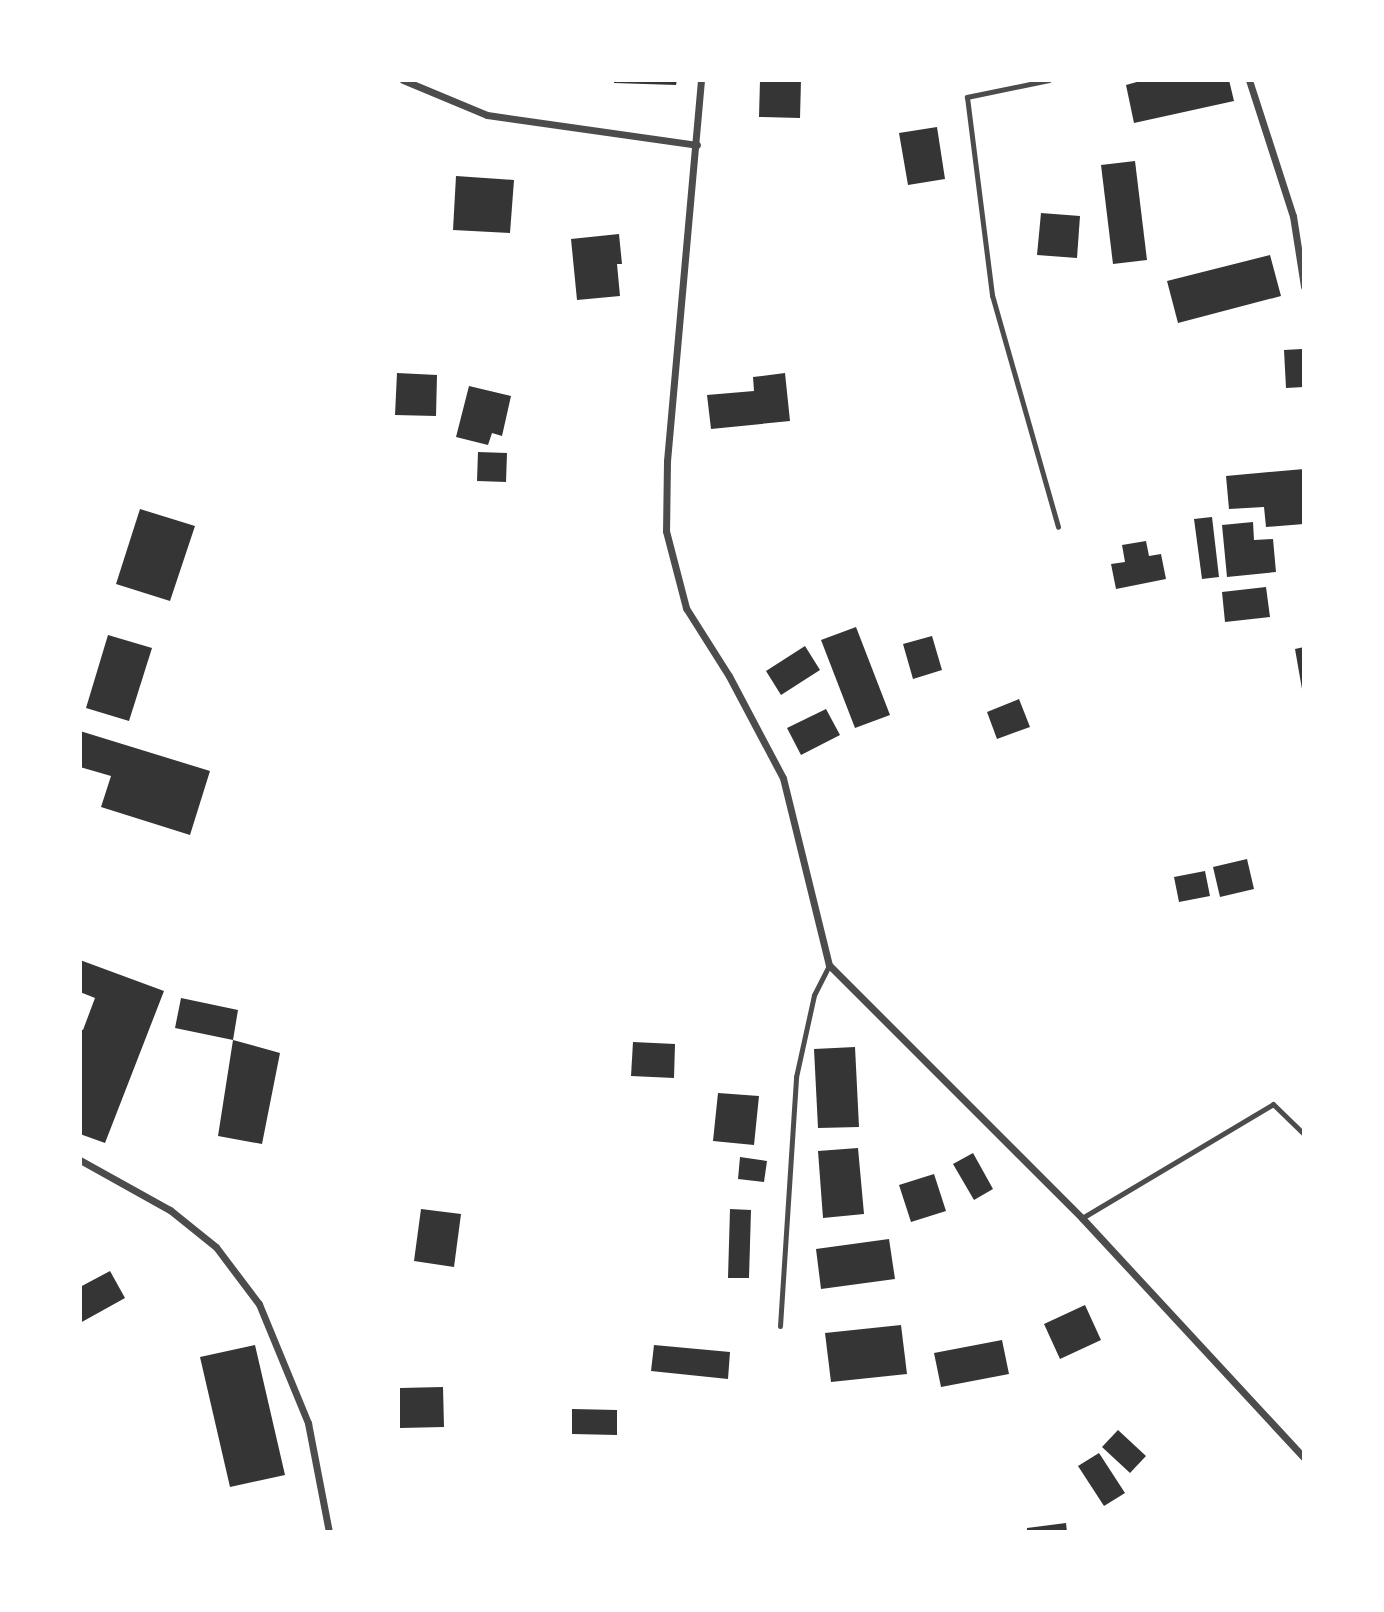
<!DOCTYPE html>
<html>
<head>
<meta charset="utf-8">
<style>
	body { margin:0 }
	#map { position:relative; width:1384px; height:1612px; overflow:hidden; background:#fff; font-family:"Noto Sans",sans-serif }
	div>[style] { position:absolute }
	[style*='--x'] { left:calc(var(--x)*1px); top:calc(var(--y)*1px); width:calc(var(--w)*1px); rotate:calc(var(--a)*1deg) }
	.building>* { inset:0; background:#353535 }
	.service>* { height:5px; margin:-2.5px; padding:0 2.5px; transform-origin:2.5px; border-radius:2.5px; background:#4c4c4c }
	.minor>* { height:7px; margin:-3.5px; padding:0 3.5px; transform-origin:3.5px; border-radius:3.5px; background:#4c4c4c }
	span { translate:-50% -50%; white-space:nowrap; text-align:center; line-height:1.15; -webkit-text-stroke:5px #fff; paint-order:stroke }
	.frame { position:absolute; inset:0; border:82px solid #fff; pointer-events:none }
</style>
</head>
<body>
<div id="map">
	<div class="building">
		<i style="clip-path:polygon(614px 80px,677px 80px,676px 85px,614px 83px)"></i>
		<i style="clip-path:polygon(760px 80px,801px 80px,800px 118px,759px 117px)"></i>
		<i style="clip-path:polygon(1144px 80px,1229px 80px,1234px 101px,1134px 123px,1126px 85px)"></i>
		<i style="clip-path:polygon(937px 127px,945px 179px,908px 185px,899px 133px)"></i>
		<i style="clip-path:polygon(1135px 161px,1147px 260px,1113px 264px,1101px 165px)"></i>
		<i style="clip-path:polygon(456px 176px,514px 180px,510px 233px,453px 230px)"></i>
		<i style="clip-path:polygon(1041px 213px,1080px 216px,1077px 258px,1037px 255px)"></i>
		<i style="clip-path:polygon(619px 234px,622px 264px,617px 264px,620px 296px,577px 300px,571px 239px)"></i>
		<i style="clip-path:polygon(1270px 255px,1281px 296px,1178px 323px,1167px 281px)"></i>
		<i style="clip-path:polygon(1302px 349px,1304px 387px,1286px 388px,1284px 350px)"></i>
		<i style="clip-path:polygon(397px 373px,437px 375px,436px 416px,395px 415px)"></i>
		<i style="clip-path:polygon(785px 373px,790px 421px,711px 429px,707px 395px,754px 391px,753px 377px)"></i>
		<i style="clip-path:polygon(469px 386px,511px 396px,502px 436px,492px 433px,488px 445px,456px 437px)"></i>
		<i style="clip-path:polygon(478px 452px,507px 453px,506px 482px,477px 481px)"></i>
		<i style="clip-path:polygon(1304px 469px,1304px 524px,1266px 527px,1264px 507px,1229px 509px,1226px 476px)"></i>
		<i style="clip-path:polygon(140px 509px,195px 526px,170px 601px,116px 584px)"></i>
		<i style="clip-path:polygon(1212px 517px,1219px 577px,1202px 579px,1194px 519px)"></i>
		<i style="clip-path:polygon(1253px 522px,1254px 540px,1273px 539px,1276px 572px,1227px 577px,1222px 525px)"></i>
		<i style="clip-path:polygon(1146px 541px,1149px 556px,1161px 554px,1166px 579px,1116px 589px,1111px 564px,1125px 562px,1122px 545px)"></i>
		<i style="clip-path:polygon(1266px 587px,1270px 617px,1225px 622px,1222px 592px)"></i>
		<i style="clip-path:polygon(856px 627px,890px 715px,855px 728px,821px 640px)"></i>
		<i style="clip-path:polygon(108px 635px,152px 648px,129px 721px,86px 708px)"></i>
		<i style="clip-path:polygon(932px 636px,942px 670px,913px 679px,903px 644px)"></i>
		<i style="clip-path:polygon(805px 646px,820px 670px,781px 695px,766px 671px)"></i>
		<i style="clip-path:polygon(1304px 647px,1304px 689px,1302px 689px,1295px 649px)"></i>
		<i style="clip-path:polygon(1019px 699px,1030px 727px,997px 739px,987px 712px)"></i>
		<i style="clip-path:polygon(826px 709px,840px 735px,801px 755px,787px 728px)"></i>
		<i style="clip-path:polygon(80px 731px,210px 771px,190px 835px,101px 807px,111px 776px,80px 767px)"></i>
		<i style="clip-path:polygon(1247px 859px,1254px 889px,1220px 897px,1213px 867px)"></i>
		<i style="clip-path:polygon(1205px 871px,1210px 896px,1179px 902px,1174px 877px)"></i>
		<i style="clip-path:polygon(80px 960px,164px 991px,105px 1143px,80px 1134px,80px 1029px,83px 1030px,95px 998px,80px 992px)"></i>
		<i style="clip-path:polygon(181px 998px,238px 1010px,233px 1040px,280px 1053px,262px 1144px,218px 1136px,233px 1040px,175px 1028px)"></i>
		<i style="clip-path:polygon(633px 1042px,675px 1044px,674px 1078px,631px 1076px)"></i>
		<i style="clip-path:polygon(855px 1047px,859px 1127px,818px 1128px,814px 1049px)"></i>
		<i style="clip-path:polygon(718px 1093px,759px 1096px,754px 1145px,713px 1141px)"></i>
		<i style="clip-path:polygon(858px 1148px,864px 1214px,823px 1218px,818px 1151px)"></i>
		<i style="clip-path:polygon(973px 1153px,993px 1189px,974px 1200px,953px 1164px)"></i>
		<i style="clip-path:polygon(740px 1157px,767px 1161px,764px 1182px,738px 1179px)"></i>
		<i style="clip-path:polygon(934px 1174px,946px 1211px,911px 1222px,899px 1185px)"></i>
		<i style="clip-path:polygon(421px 1209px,461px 1214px,454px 1267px,414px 1261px)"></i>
		<i style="clip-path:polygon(730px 1209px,751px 1210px,749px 1278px,728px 1278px)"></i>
		<i style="clip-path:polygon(889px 1239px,895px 1279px,821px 1289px,816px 1249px)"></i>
		<i style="clip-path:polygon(110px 1271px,125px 1298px,80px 1323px,80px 1287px)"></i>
		<i style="clip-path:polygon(1085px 1305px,1101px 1340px,1060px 1359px,1044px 1324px)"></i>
		<i style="clip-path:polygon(901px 1325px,907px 1374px,831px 1382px,825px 1333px)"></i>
		<i style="clip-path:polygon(1002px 1340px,1009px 1374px,941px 1387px,934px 1353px)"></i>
		<i style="clip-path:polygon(255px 1345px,285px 1475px,230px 1487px,200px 1357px)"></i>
		<i style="clip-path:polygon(654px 1345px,730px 1352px,728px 1379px,651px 1371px)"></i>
		<i style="clip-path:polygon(443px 1387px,444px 1427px,400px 1428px,400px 1388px)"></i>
		<i style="clip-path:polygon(572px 1409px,617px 1410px,617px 1435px,572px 1434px)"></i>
		<i style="clip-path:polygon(1118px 1430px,1146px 1456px,1130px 1473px,1102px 1447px)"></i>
		<i style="clip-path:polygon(1099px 1453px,1125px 1493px,1104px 1506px,1078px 1466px)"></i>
		<i style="clip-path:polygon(1066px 1523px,1067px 1532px,1027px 1532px,1027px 1528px)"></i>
	</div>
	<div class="service">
		<i style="--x:1049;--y:80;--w:84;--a:168.3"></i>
		<i style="--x:967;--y:97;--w:200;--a:82.8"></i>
		<i style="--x:992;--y:295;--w:241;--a:74.1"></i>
		<i style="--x:1082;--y:1218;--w:222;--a:-30.8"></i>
		<i style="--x:1273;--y:1104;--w:43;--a:44.1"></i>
		<i style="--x:780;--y:1326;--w:250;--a:-86.3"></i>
		<i style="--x:796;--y:1077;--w:84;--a:-77.6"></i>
		<i style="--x:814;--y:995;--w:34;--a:-63"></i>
	</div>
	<div class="minor">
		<i style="--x:403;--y:80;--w:91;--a:22.6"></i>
		<i style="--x:487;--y:115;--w:212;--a:8.1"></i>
		<i style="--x:701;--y:80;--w:383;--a:95.1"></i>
		<i style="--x:667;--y:461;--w:70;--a:90.8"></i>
		<i style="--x:666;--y:531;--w:80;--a:75.4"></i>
		<i style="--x:686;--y:608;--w:80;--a:57.7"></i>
		<i style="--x:729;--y:676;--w:115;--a:62.1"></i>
		<i style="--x:783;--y:778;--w:193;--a:76.2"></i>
		<i style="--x:829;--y:965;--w:358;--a:45"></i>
		<i style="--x:1082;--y:1218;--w:327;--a:47.2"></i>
		<i style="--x:1249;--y:80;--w:143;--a:72.1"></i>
		<i style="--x:1293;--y:216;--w:71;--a:81.1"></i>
		<i style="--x:80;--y:1160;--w:103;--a:29.1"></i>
		<i style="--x:170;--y:1210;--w:59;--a:38.8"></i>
		<i style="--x:216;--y:1247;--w:71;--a:53"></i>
		<i style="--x:259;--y:1304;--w:129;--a:67.6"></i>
		<i style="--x:308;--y:1423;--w:111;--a:79.1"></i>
	</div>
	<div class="frame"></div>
</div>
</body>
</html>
